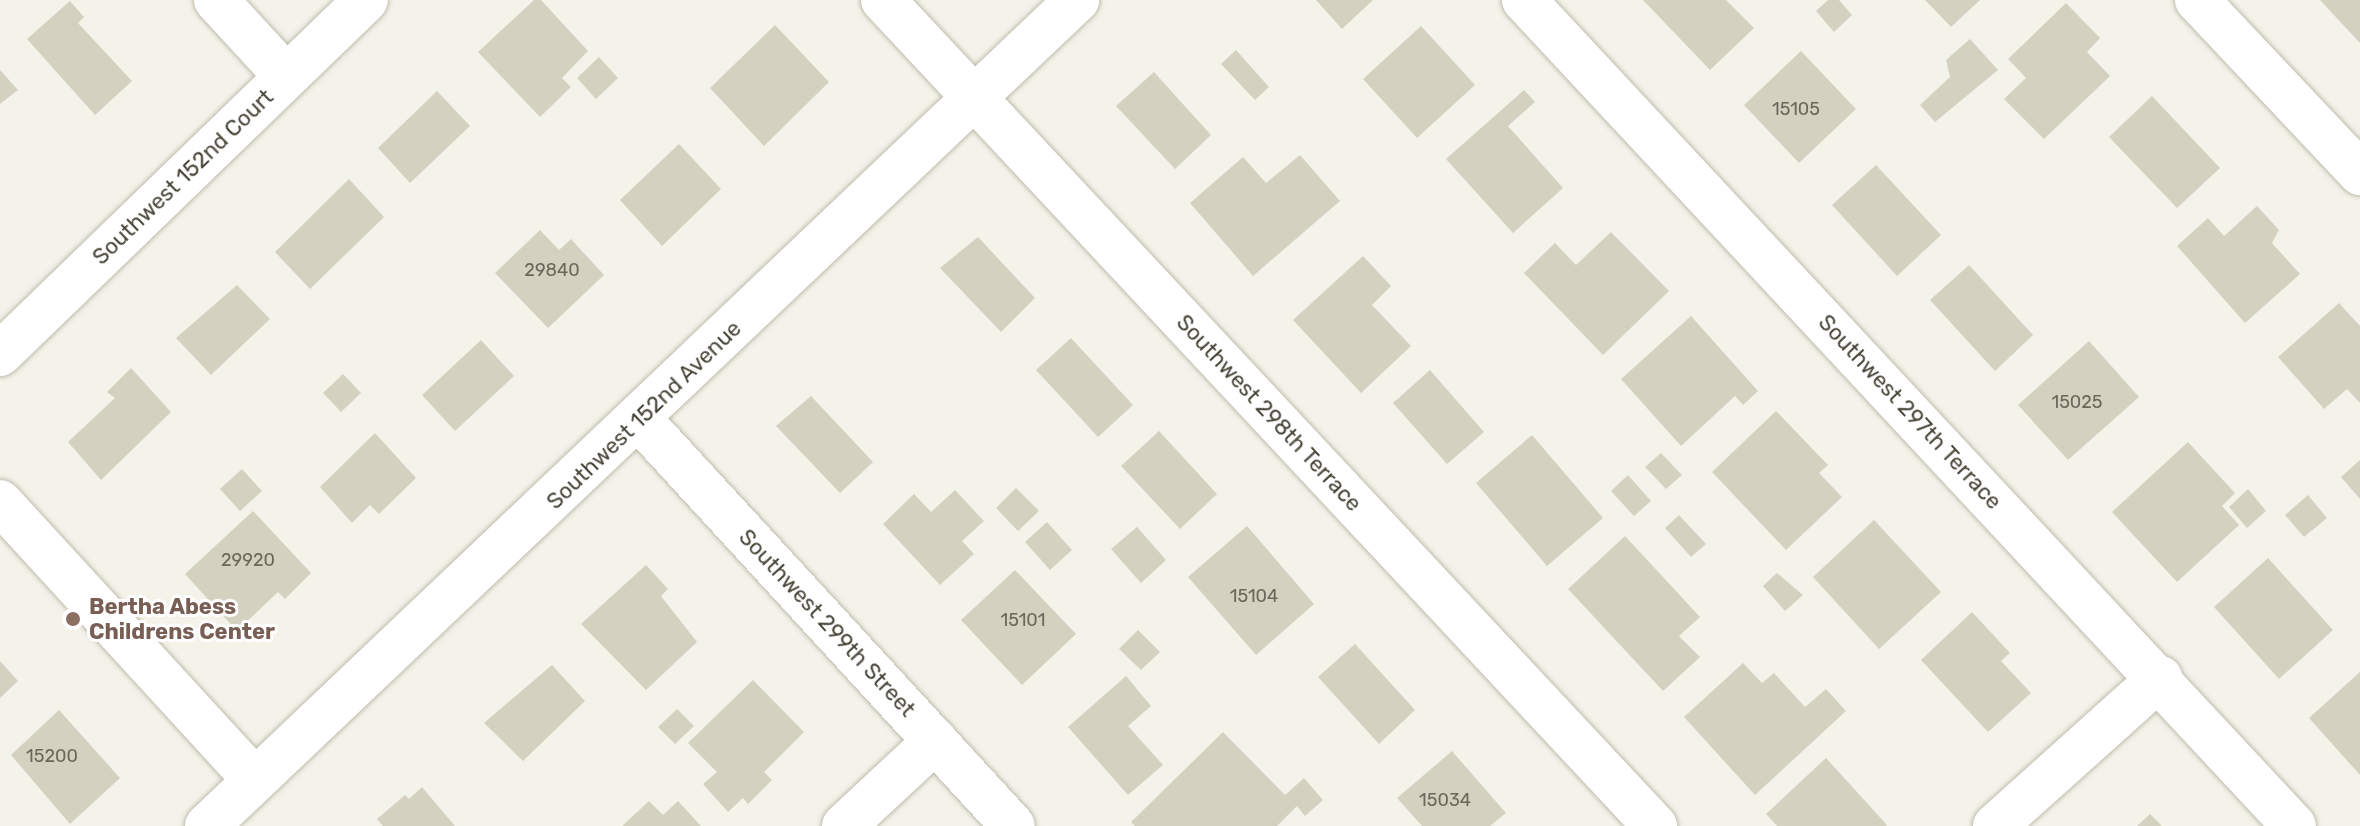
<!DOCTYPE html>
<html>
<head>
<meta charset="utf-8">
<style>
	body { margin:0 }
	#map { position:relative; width:2360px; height:826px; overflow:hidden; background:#f4f3ea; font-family:Rubik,sans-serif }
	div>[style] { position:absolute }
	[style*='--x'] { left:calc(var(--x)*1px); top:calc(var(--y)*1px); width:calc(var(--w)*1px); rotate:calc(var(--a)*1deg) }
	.building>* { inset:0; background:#d5d1c0 }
	.roads { filter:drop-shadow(0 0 2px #bfbcad) drop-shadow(0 0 2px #bfbcad) }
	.minor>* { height:44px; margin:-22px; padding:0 22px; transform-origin:22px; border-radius:22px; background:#fff }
	.dots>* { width:22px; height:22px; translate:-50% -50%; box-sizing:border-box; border:4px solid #fff; border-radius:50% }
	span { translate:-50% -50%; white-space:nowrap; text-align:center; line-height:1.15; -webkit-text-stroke:6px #fff; paint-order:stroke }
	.number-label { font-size:18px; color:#6b685b }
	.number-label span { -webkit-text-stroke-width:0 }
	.street-label { font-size:22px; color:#484539 }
	.education-label { font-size:22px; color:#785e54; font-weight:700 }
	.left { translate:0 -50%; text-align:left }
</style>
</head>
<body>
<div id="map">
	<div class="building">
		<i style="clip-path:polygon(534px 0,541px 0,588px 51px,562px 78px,571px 87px,540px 117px,478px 52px)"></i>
		<i style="clip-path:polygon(1316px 0,1373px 0,1342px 29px)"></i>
		<i style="clip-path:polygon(1643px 0,1726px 0,1754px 28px,1710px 70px)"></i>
		<i style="clip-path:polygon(1828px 0,1839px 0,1852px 15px,1834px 32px,1816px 11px)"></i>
		<i style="clip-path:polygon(1925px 0,1980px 0,1951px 27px)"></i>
		<i style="clip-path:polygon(2320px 0,2360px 0,2360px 43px)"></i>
		<i style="clip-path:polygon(70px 1px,84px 17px,78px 23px,132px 81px,95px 115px,27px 39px)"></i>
		<i style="clip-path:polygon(2066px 3px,2100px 38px,2087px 52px,2110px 76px,2044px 139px,2004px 99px,2026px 78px,2008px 59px)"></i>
		<i style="clip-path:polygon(775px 25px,829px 82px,764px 146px,710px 88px)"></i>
		<i style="clip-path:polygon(1421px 26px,1475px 85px,1417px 138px,1363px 79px)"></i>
		<i style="clip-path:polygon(1970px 39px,1998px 70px,1935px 122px,1920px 105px,1950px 77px,1946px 60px)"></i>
		<i style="clip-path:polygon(1236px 50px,1269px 87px,1255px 100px,1221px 64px)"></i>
		<i style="clip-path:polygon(1801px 51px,1856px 109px,1799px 163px,1744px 105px)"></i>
		<i style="clip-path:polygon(599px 57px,618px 78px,596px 99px,577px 78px)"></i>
		<i style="clip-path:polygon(0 70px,18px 90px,0 104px)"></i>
		<i style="clip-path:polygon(1154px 72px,1211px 135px,1175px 169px,1116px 106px)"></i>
		<i style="clip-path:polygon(1524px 90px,1535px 102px,1508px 126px,1563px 188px,1513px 233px,1446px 159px)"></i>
		<i style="clip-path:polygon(437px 91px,470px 126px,410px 183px,378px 148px)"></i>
		<i style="clip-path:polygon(2152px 96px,2220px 168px,2177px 208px,2109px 137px)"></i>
		<i style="clip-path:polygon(679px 144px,721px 189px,662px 246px,620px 200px)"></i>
		<i style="clip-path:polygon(1300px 155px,1340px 201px,1253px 276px,1190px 203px,1243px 157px,1266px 183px)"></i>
		<i style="clip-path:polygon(1876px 165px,1941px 235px,1897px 276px,1832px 205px)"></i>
		<i style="clip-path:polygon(349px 179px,384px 217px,310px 289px,275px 252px)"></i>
		<i style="clip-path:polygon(2257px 206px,2279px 230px,2272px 243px,2300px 274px,2245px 323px,2177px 246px,2208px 218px,2224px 236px)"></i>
		<i style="clip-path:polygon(540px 230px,559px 250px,571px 239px,604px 275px,548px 328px,495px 273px)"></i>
		<i style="clip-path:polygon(1611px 232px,1669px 291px,1603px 355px,1524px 273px,1555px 243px,1576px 265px)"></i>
		<i style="clip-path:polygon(978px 237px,1035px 298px,1001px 332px,940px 268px)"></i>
		<i style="clip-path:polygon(1363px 256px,1391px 286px,1372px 305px,1411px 346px,1361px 393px,1293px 320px)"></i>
		<i style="clip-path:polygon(1969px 265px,2033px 335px,1995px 371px,1930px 300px)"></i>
		<i style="clip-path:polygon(237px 285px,270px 319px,211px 375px,176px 338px)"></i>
		<i style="clip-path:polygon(2339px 303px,2360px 326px,2360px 403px,2347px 389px,2324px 409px,2278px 357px)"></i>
		<i style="clip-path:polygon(1691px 316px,1758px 391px,1743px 405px,1735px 396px,1681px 446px,1621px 379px)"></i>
		<i style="clip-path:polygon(1071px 338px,1133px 405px,1098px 437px,1036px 370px)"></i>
		<i style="clip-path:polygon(481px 340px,514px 376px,455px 431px,422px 395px)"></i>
		<i style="clip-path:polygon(2089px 341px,2139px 397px,2068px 460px,2018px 405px)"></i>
		<i style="clip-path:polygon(131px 368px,171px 412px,101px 480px,68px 442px,115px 398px,107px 392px)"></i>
		<i style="clip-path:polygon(1430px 370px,1484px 432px,1447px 464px,1393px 403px)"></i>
		<i style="clip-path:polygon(343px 374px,361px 393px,341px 412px,323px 393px)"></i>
		<i style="clip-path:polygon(811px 396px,873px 462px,840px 493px,776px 426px)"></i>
		<i style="clip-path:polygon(1776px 411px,1828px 465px,1819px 473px,1842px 497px,1786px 550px,1712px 472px)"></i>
		<i style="clip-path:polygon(1159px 431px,1217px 494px,1180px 529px,1121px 466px)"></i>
		<i style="clip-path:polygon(375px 433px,416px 478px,379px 514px,370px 505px,352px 523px,320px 487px)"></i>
		<i style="clip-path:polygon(1532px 435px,1603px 518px,1547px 566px,1476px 483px)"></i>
		<i style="clip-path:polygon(2188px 442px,2235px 493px,2222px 506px,2239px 525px,2177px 582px,2112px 512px)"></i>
		<i style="clip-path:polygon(1661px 453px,1682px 475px,1666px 489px,1645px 467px)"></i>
		<i style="clip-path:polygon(2360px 460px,2360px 499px,2341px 477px)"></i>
		<i style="clip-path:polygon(242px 469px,262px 491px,240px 511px,220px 489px)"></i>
		<i style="clip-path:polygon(1628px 475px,1651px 501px,1634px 516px,1611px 491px)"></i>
		<i style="clip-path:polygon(1016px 488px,1039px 511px,1018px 531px,996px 508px)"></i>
		<i style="clip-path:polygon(2248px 489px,2266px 511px,2247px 528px,2229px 507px)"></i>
		<i style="clip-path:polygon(955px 490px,984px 521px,962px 541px,974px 554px,940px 585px,883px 524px,914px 494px,931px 512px)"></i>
		<i style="clip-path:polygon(2308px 495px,2327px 518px,2304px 537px,2285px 515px)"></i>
		<i style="clip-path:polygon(253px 511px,311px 573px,285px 599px,278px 592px,237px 631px,185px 574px)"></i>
		<i style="clip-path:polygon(1679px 515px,1706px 544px,1691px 557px,1665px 528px)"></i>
		<i style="clip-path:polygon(1874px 520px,1941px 592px,1879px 649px,1813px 577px)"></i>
		<i style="clip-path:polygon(1047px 522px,1072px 550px,1050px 570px,1025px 542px)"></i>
		<i style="clip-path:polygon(1247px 526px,1314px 604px,1256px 655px,1188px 577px)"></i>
		<i style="clip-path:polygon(1137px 527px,1166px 560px,1141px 583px,1111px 549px)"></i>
		<i style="clip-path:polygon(1625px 536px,1700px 617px,1679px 636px,1700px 657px,1663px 691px,1568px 589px)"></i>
		<i style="clip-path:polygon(2268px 558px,2333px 630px,2279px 679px,2214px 607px)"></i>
		<i style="clip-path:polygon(646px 565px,668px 589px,661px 596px,697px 642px,646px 690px,581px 624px)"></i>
		<i style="clip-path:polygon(1015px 570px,1076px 634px,1022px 685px,961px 620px)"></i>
		<i style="clip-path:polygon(1777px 573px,1803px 595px,1785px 611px,1763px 586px)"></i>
		<i style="clip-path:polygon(1972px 612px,2010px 653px,2001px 661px,2031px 693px,1988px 732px,1921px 660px)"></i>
		<i style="clip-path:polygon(1138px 630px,1160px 652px,1141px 670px,1119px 649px)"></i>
		<i style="clip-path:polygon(1355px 644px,1415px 710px,1379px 744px,1318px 677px)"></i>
		<i style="clip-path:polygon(0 661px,18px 681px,0 698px)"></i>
		<i style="clip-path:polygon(1743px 663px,1762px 683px,1774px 673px,1805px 707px,1826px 689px,1846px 711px,1755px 795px,1684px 717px)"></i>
		<i style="clip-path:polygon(552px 665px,585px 701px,523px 761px,484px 723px)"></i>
		<i style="clip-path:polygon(2360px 672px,2360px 775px,2309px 718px)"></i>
		<i style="clip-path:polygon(1126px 676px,1151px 706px,1128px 726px,1163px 765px,1128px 795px,1068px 727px)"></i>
		<i style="clip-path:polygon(753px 680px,804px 732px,764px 772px,772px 780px,748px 804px,743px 798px,728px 812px,703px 784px,717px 772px,688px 743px)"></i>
		<i style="clip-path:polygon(677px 709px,694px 726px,675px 744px,658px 727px)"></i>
		<i style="clip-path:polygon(59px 710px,120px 778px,70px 824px,11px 755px)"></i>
		<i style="clip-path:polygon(1223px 732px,1285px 795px,1304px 778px,1323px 800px,1305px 816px,1297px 806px,1277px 826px,1135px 826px,1131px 822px)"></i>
		<i style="clip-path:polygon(1452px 751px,1506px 813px,1490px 826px,1422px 826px,1397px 798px)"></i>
		<i style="clip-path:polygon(1826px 758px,1887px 825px,1886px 826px,1777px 826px,1766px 814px)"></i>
		<i style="clip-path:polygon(422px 787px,455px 826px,383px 826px,377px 819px,405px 795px,409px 799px)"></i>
		<i style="clip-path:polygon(649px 801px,663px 815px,678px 801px,701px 826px,622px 826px)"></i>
		<i style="clip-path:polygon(2150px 814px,2162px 826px,2137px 826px)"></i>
	</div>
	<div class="roads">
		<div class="minor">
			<i style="--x:216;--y:0;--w:103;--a:47.4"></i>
			<i style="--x:883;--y:0;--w:1131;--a:46.94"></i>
			<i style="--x:1524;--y:0;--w:1129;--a:47.01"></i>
			<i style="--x:2197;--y:0;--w:238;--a:46.7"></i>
			<i style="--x:0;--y:354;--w:509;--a:-44.05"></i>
			<i style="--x:640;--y:420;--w:551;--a:47.43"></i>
			<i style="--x:0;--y:502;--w:377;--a:47.5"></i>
			<i style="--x:207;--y:826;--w:1200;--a:-43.51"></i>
			<i style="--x:844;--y:826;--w:125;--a:-43"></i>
			<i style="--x:1995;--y:826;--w:222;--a:-41.9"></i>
		</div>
	</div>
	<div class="dots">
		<i style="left:73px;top:619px;background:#8d6e63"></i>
	</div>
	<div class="number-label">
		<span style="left:1796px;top:109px">15105</span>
		<span style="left:552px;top:270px">29840</span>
		<span style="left:2077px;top:402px">15025</span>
		<span style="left:248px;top:560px">29920</span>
		<span style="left:1254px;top:596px">15104</span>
		<span style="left:1023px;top:620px">15101</span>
		<span style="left:52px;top:756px">15200</span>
		<span style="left:1445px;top:800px">15034</span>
	</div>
	<div class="street-label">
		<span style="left:183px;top:177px;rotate:-44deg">Southwest 152nd Court</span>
		<span style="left:1910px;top:412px;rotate:47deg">Southwest 297th Terrace</span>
		<span style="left:1269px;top:413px;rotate:47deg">Southwest 298th Terrace</span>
		<span style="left:644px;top:415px;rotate:-44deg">Southwest 152nd Avenue</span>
		<span style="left:827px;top:623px;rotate:47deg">Southwest 299th Street</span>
	</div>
	<div class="education-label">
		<span class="left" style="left:89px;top:619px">Bertha Abess<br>Childrens Center</span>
	</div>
</div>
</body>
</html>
